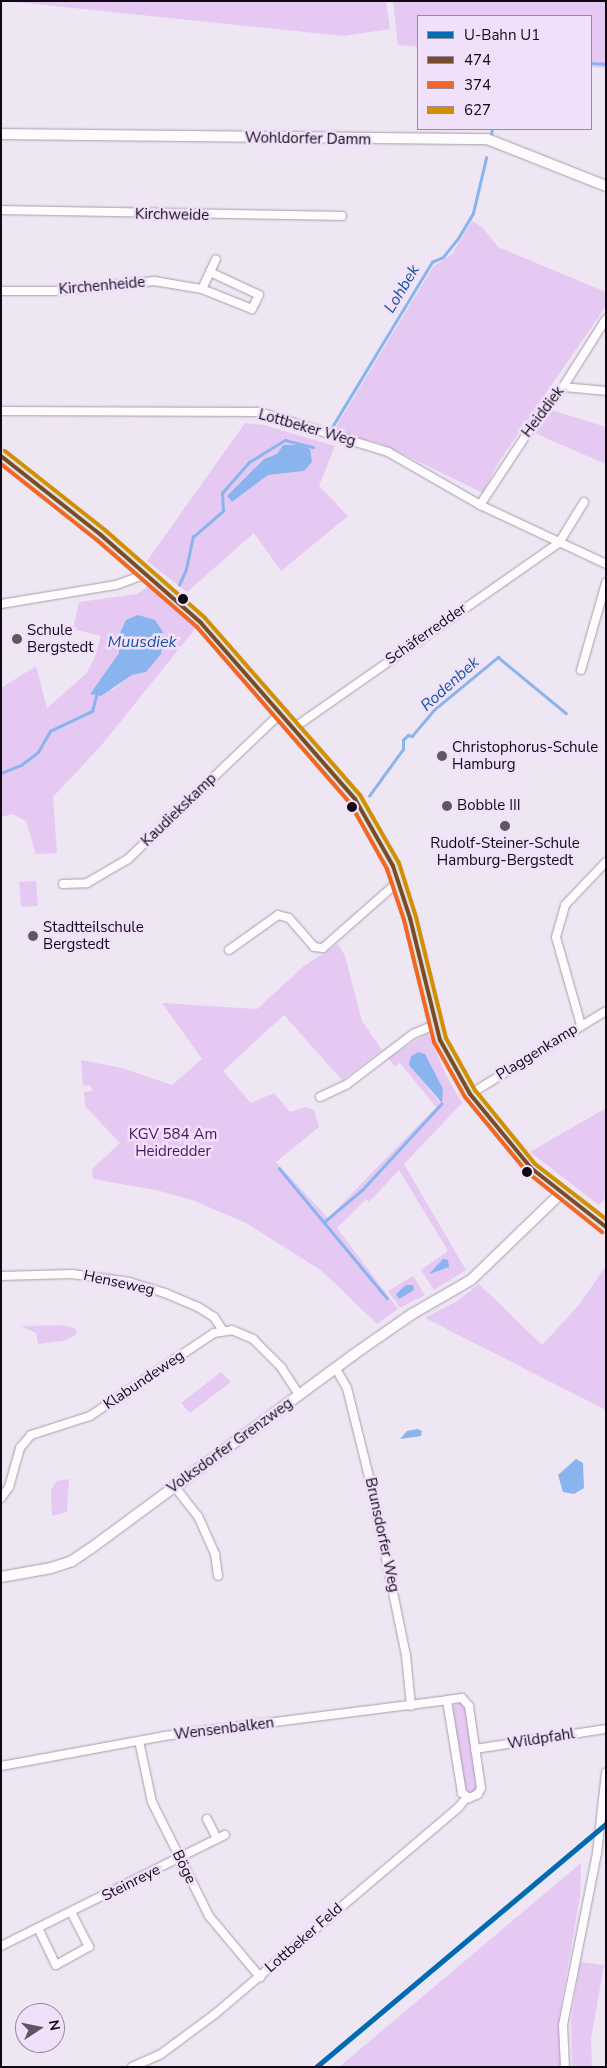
<!DOCTYPE html>
<html>
<head>
<meta charset="utf-8">
<style>
	body { margin:0 }
	#map { position:relative; width:607px; height:2068px; overflow:hidden; background:#efe6f4; font-family:"Nunito Sans",sans-serif }
	div>[style] { position:absolute }
	[style*='--x'] { left:calc(var(--x)*1px); top:calc(var(--y)*1px); width:calc(var(--w)*1px); rotate:calc(var(--a)*1deg) }
	.green>* { inset:0; background:#e5c9f3 }
	.water>* { inset:0; background:#8ab4ed }
	.stream>* { height:2.5px; margin:-1.25px; padding:0 1.25px; transform-origin:1.25px; border-radius:1.25px; background:#8ab4ed }
	.roads { filter:drop-shadow(0 0 1px #a69daa) drop-shadow(0 0 1px #a69daa) }
	.minor>* { height:8px; margin:-4px; padding:0 4px; transform-origin:4px; border-radius:4px; background:#fdfbfd }
	.tertiary>* { height:10px; margin:-5px; padding:0 5px; transform-origin:5px; border-radius:5px; background:#fdfbfd }
	.primary>* { height:12px; margin:-6px; padding:0 6px; transform-origin:6px; border-radius:6px; background:#dde1d9 }
	.bus-1>* { height:4px; margin:-2px; padding:0 2px; transform-origin:2px; border-radius:2px; background:#7a4b2a }
	.bus-2>* { height:4px; margin:-2px; padding:0 2px; transform-origin:2px; border-radius:2px; background:#f26522 }
	.bus-3>* { height:4px; margin:-2px; padding:0 2px; transform-origin:2px; border-radius:2px; background:#d48e03 }
	.metro-1>* { height:5px; margin:-2.5px; padding:0 2.5px; transform-origin:2.5px; border-radius:2.5px; background:#006ab3 }
	.dots>* { width:14px; height:14px; translate:-50% -50%; box-sizing:border-box; border:2px solid #f1e0fa; border-radius:50% }
	span { translate:-50% -50%; white-space:nowrap; text-align:center; line-height:1.15; -webkit-text-stroke:5px #f1e0fa; paint-order:stroke }
	.street-label { font-size:15px; color:#110815 }
	.poi-label { font-size:15px; color:#110815 }
	.left { translate:0 -50%; text-align:left }
	.park-label { font-size:15px; color:#48135d }
	.water-label { font-size:16px; color:#145499; font-style:italic }
	.frame { position:absolute; inset:0; border:2px solid #110815; pointer-events:none }
	.legend { position:absolute; left:417px; top:15px; width:175px; height:115px; box-sizing:border-box; background:#f1e0fa; border:1px solid #978a9e; margin:0; padding:6px 9px; list-style:none; font-size:15px; color:#110815 }
	.legend li { display:flex; align-items:center; gap:10px; height:25px }
	.legend b { width:25px; border:1px solid #978a9e }
	.north { position:absolute; left:15px; top:2003px; width:50px; height:50px; box-sizing:border-box; background:#f1e0fa; border:1px solid #978a9e; border-radius:50%; rotate:79deg; font-size:14px; font-weight:700; line-height:20px; text-align:center; color:#110815 }
	.north::after { content:''; display:block; margin:auto; width:18px; height:22px; background:#5f5663; clip-path:polygon(50% 0,100% 100%,50% 72%,0 100%) }
</style>
</head>
<body>
<div id="map">
	<div class="green">
		<i style="clip-path:polygon(6px 1px,386px 1px,390px 29px,343px 36px)"></i>
		<i style="clip-path:polygon(393px 1px,606px 1px,606px 68px,591px 67px,591px 16px,418px 16px,418px 47px,398px 45px)"></i>
		<i style="clip-path:polygon(472px 221px,482px 227px,498px 247px,606px 292px,606px 306px,498px 463px,483px 493px,380px 443px,332px 433px,433px 267px,452px 254px)"></i>
		<i style="clip-path:polygon(551px 410px,606px 427px,606px 464px,532px 432px)"></i>
		<i style="clip-path:polygon(evenodd,245px 423px,264px 425px,335px 446px,319px 486px,348px 516px,281px 571px,254px 533px,187px 592px,147px 561px,245px 423px,283px 445px,304px 471px,268px 475px,232px 502px,228px 496px,264px 459px,277px 454px,283px 445px)"></i>
		<i style="clip-path:polygon(evenodd,153px 583px,199px 624px,100px 747px,53px 797px,57px 853px,36px 854px,26px 821px,12px 814px,1px 817px,1px 688px,36px 666px,47px 708px,86px 674px,95px 657px,101px 636px,73px 629px,79px 602px,137px 594px,153px 583px,119px 653px,146px 672px,132px 675px,112px 690px,90px 694px,119px 653px)"></i>
		<i style="clip-path:polygon(36px 881px,38px 906px,21px 907px,19px 882px)"></i>
		<i style="clip-path:polygon(evenodd,338px 944px,345px 956px,362px 1021px,382px 1050px,342px 1080px,284px 1015px,223px 1071px,251px 1103px,274px 1093px,290px 1112px,305px 1107px,314px 1110px,319px 1127px,276px 1162px,328px 1218px,436px 1107px,400px 1063px,395px 1067px,388px 1058px,428px 1033px,446px 1075px,462px 1103px,404px 1164px,466px 1270px,434px 1290px,421px 1270px,448px 1251px,399px 1170px,369px 1202px,366px 1199px,337px 1228px,398px 1309px,377px 1324px,322px 1271px,246px 1223px,192px 1200px,160px 1191px,93px 1179px,92px 1169px,120px 1143px,85px 1106px,84px 1092px,92px 1091px,91px 1085px,83px 1086px,81px 1060px,122px 1068px,172px 1085px,202px 1059px,162px 1003px,257px 1009px,304px 966px,338px 944px,422px 1052px,440px 1103px,416px 1073px,417px 1053px,422px 1052px)"></i>
		<i style="clip-path:polygon(606px 1108px,606px 1197px,599px 1205px,530px 1152px)"></i>
		<i style="clip-path:polygon(606px 1266px,606px 1410px,425px 1318px,457px 1301px,479px 1284px,542px 1345px,578px 1306px)"></i>
		<i style="clip-path:polygon(413px 1276px,425px 1295px,400px 1308px,388px 1291px)"></i>
		<i style="clip-path:polygon(64px 1325px,76px 1329px,76px 1335px,63px 1341px,38px 1344px,36px 1333px,21px 1326px)"></i>
		<i style="clip-path:polygon(221px 1372px,231px 1382px,190px 1413px,181px 1403px)"></i>
		<i style="clip-path:polygon(69px 1479px,67px 1512px,52px 1516px,51px 1490px,57px 1481px)"></i>
		<i style="clip-path:polygon(457px 1702px,465px 1705px,478px 1786px,477px 1791px,468px 1795px,464px 1790px,451px 1710px)"></i>
		<i style="clip-path:polygon(581px 1863px,580px 1896px,559px 2018px,562px 2067px,339px 2067px)"></i>
		<i style="clip-path:polygon(580px 1962px,604px 1965px,591px 2039px,592px 2067px,572px 2067px,571px 2021px)"></i>
	</div>
	<div class="water">
		<i style="clip-path:polygon(283px 445px,299px 445px,310px 449px,312px 462px,304px 471px,268px 475px,232px 502px,227px 496px,264px 459px,277px 454px)"></i>
		<i style="clip-path:polygon(138px 615px,155px 620px,163px 632px,161px 654px,146px 672px,132px 675px,101px 696px,90px 694px,119px 653px,120px 633px,126px 620px)"></i>
		<i style="clip-path:polygon(419px 1052px,425px 1054px,443px 1089px,442px 1103px,409px 1065px,411px 1056px)"></i>
		<i style="clip-path:polygon(443px 1259px,448px 1260px,449px 1267px,429px 1274px)"></i>
		<i style="clip-path:polygon(406px 1285px,413px 1285px,414px 1290px,399px 1299px,396px 1294px)"></i>
		<i style="clip-path:polygon(417px 1429px,422px 1431px,421px 1436px,400px 1439px,407px 1431px)"></i>
		<i style="clip-path:polygon(576px 1459px,583px 1463px,584px 1488px,574px 1494px,563px 1492px,558px 1475px)"></i>
	</div>
	<div class="stream">
		<i style="--x:591;--y:63;--w:15;--a:4"></i>
		<i style="--x:491;--y:135;--w:6;--a:-81"></i>
		<i style="--x:329;--y:432;--w:199;--a:-58.8"></i>
		<i style="--x:432;--y:262;--w:12;--a:-24"></i>
		<i style="--x:443;--y:257;--w:22;--a:-51"></i>
		<i style="--x:457;--y:240;--w:31;--a:-59"></i>
		<i style="--x:473;--y:213;--w:57;--a:-76.7"></i>
		<i style="--x:179;--y:585;--w:17;--a:-66"></i>
		<i style="--x:186;--y:569;--w:33;--a:-78"></i>
		<i style="--x:193;--y:537;--w:40;--a:-41"></i>
		<i style="--x:223;--y:511;--w:18;--a:-93"></i>
		<i style="--x:222;--y:493;--w:41;--a:-48.9"></i>
		<i style="--x:249;--y:462;--w:42;--a:-31.4"></i>
		<i style="--x:285;--y:440;--w:29;--a:14"></i>
		<i style="--x:1;--y:773;--w:22;--a:-22"></i>
		<i style="--x:21;--y:765;--w:21;--a:-37"></i>
		<i style="--x:38;--y:752;--w:24;--a:-60"></i>
		<i style="--x:50;--y:731;--w:47;--a:-25.5"></i>
		<i style="--x:92;--y:711;--w:16;--a:-75"></i>
		<i style="--x:369;--y:796;--w:58;--a:-54.1"></i>
		<i style="--x:403;--y:749;--w:9;--a:-90"></i>
		<i style="--x:403;--y:740;--w:7;--a:-45"></i>
		<i style="--x:408;--y:735;--w:4;--a:14"></i>
		<i style="--x:412;--y:736;--w:35;--a:-50"></i>
		<i style="--x:435;--y:709;--w:82;--a:-39.5"></i>
		<i style="--x:498;--y:657;--w:88;--a:39.5"></i>
		<i style="--x:279;--y:1168;--w:169;--a:50.3"></i>
		<i style="--x:324;--y:1222;--w:50;--a:-40.1"></i>
		<i style="--x:362;--y:1190;--w:117;--a:-47.4"></i>
	</div>
	<div class="roads">
		<div class="minor">
			<i style="--x:1;--y:210;--w:341;--a:1"></i>
			<i style="--x:210;--y:272;--w:54;--a:25.1"></i>
			<i style="--x:259;--y:295;--w:16;--a:117"></i>
			<i style="--x:252;--y:309;--w:54;--a:-158.2"></i>
			<i style="--x:202;--y:289;--w:19;--a:-65"></i>
			<i style="--x:210;--y:272;--w:14;--a:-65"></i>
			<i style="--x:1;--y:291;--w:55;--a:0"></i>
			<i style="--x:56;--y:291;--w:99;--a:-5.8"></i>
			<i style="--x:154;--y:281;--w:49;--a:9.5"></i>
			<i style="--x:563;--y:387;--w:43;--a:5.3"></i>
			<i style="--x:1;--y:411;--w:258;--a:0.2"></i>
			<i style="--x:259;--y:412;--w:135;--a:17.2"></i>
			<i style="--x:388;--y:452;--w:106;--a:29.9"></i>
			<i style="--x:480;--y:505;--w:139;--a:25.1"></i>
			<i style="--x:480;--y:505;--w:98;--a:-56.6"></i>
			<i style="--x:534;--y:423;--w:46;--a:-51.1"></i>
			<i style="--x:563;--y:387;--w:80;--a:-57.7"></i>
			<i style="--x:1;--y:604;--w:117;--a:-9.4"></i>
			<i style="--x:116;--y:585;--w:33;--a:-20"></i>
			<i style="--x:581;--y:670;--w:91;--a:-74"></i>
			<i style="--x:295;--y:727;--w:322;--a:-34.9"></i>
			<i style="--x:559;--y:543;--w:48;--a:-58.6"></i>
			<i style="--x:63;--y:884;--w:24;--a:-2"></i>
			<i style="--x:87;--y:883;--w:48;--a:-30.3"></i>
			<i style="--x:128;--y:859;--w:213;--a:-43.7"></i>
			<i style="--x:229;--y:950;--w:60;--a:-35.5"></i>
			<i style="--x:278;--y:915;--w:11;--a:15"></i>
			<i style="--x:289;--y:918;--w:38;--a:49"></i>
			<i style="--x:314;--y:947;--w:9;--a:6"></i>
			<i style="--x:323;--y:948;--w:101;--a:-41.4"></i>
			<i style="--x:581;--y:1025;--w:91;--a:-105.9"></i>
			<i style="--x:556;--y:937;--w:33;--a:-74"></i>
			<i style="--x:565;--y:905;--w:59;--a:-46.4"></i>
			<i style="--x:470;--y:1094;--w:159;--a:-31.4"></i>
			<i style="--x:320;--y:1097;--w:29;--a:-25"></i>
			<i style="--x:346;--y:1085;--w:84;--a:-37.3"></i>
			<i style="--x:413;--y:1034;--w:25;--a:-23"></i>
			<i style="--x:1;--y:1276;--w:71;--a:-1.6"></i>
			<i style="--x:72;--y:1274;--w:58;--a:8"></i>
			<i style="--x:129;--y:1282;--w:38;--a:17"></i>
			<i style="--x:165;--y:1293;--w:36;--a:23"></i>
			<i style="--x:198;--y:1307;--w:19;--a:32"></i>
			<i style="--x:214;--y:1317;--w:17;--a:57"></i>
			<i style="--x:336;--y:1369;--w:22;--a:60"></i>
			<i style="--x:347;--y:1388;--w:100;--a:76.1"></i>
			<i style="--x:371;--y:1485;--w:174;--a:78.4"></i>
			<i style="--x:406;--y:1655;--w:51;--a:84.4"></i>
			<i style="--x:175;--y:1487;--w:37;--a:52"></i>
			<i style="--x:198;--y:1516;--w:42;--a:65.9"></i>
			<i style="--x:215;--y:1554;--w:22;--a:82"></i>
			<i style="--x:1;--y:1498;--w:14;--a:-54"></i>
			<i style="--x:9;--y:1487;--w:41;--a:-74.2"></i>
			<i style="--x:20;--y:1448;--w:17;--a:-50"></i>
			<i style="--x:31;--y:1435;--w:62;--a:-17.9"></i>
			<i style="--x:90;--y:1416;--w:149;--a:-33.8"></i>
			<i style="--x:214;--y:1333;--w:18;--a:-9"></i>
			<i style="--x:232;--y:1330;--w:23;--a:23"></i>
			<i style="--x:253;--y:1339;--w:40;--a:45"></i>
			<i style="--x:281;--y:1367;--w:33;--a:57"></i>
			<i style="--x:462;--y:1698;--w:11;--a:49"></i>
			<i style="--x:469;--y:1706;--w:83;--a:81.7"></i>
			<i style="--x:481;--y:1788;--w:7;--a:117"></i>
			<i style="--x:478;--y:1794;--w:10;--a:156"></i>
			<i style="--x:469;--y:1798;--w:9;--a:-144"></i>
			<i style="--x:462;--y:1793;--w:94;--a:-99.2"></i>
			<i style="--x:447;--y:1700;--w:15;--a:-8"></i>
			<i style="--x:139;--y:1741;--w:62;--a:78"></i>
			<i style="--x:152;--y:1802;--w:127;--a:63.4"></i>
			<i style="--x:209;--y:1916;--w:80;--a:50.1"></i>
			<i style="--x:475;--y:1749;--w:133;--a:-8.7"></i>
			<i style="--x:1;--y:1766;--w:166;--a:-10.4"></i>
			<i style="--x:164;--y:1736;--w:285;--a:-7.2"></i>
			<i style="--x:207;--y:1819;--w:22;--a:63"></i>
			<i style="--x:38;--y:1928;--w:41;--a:64.1"></i>
			<i style="--x:56;--y:1965;--w:38;--a:-29"></i>
			<i style="--x:89;--y:1947;--w:39;--a:-117"></i>
			<i style="--x:1;--y:1946;--w:250;--a:-26.4"></i>
			<i style="--x:132;--y:2067;--w:32;--a:-24"></i>
			<i style="--x:161;--y:2054;--w:67;--a:-36.5"></i>
			<i style="--x:215;--y:2014;--w:319;--a:-40.3"></i>
			<i style="--x:458;--y:1808;--w:13;--a:-51"></i>
			<i style="--x:565;--y:2067;--w:42;--a:-92.7"></i>
			<i style="--x:563;--y:2025;--w:175;--a:-78.8"></i>
			<i style="--x:597;--y:1853;--w:81;--a:-83.6"></i>
		</div>
		<div class="tertiary">
			<i style="--x:1;--y:134;--w:486;--a:0.6"></i>
			<i style="--x:487;--y:139;--w:128;--a:21.6"></i>
			<i style="--x:1;--y:1577;--w:51;--a:-10.2"></i>
			<i style="--x:51;--y:1568;--w:22;--a:-18"></i>
			<i style="--x:72;--y:1561;--w:22;--a:-34"></i>
			<i style="--x:90;--y:1549;--w:327;--a:-36.4"></i>
			<i style="--x:353;--y:1355;--w:72;--a:-34.8"></i>
			<i style="--x:412;--y:1314;--w:68;--a:-30"></i>
			<i style="--x:471;--y:1280;--w:125;--a:-44"></i>
		</div>
		<div class="primary">
			<i style="--x:1;--y:456;--w:127;--a:38.3"></i>
			<i style="--x:101;--y:535;--w:133;--a:41.3"></i>
			<i style="--x:201;--y:623;--w:234;--a:48.8"></i>
			<i style="--x:355;--y:799;--w:77;--a:60.4"></i>
			<i style="--x:393;--y:866;--w:55;--a:71.9"></i>
			<i style="--x:410;--y:918;--w:126;--a:76.2"></i>
			<i style="--x:440;--y:1040;--w:62;--a:60.9"></i>
			<i style="--x:470;--y:1094;--w:96;--a:50.5"></i>
			<i style="--x:531;--y:1168;--w:95;--a:38.2"></i>
		</div>
	</div>
	<div class="bus-1">
		<i style="--x:1;--y:456;--w:127;--a:38.3"></i>
		<i style="--x:101;--y:535;--w:133;--a:41.3"></i>
		<i style="--x:201;--y:623;--w:234;--a:48.8"></i>
		<i style="--x:355;--y:799;--w:77;--a:60.4"></i>
		<i style="--x:393;--y:866;--w:55;--a:71.9"></i>
		<i style="--x:410;--y:918;--w:126;--a:76.2"></i>
		<i style="--x:440;--y:1040;--w:62;--a:60.9"></i>
		<i style="--x:470;--y:1094;--w:96;--a:50.5"></i>
		<i style="--x:531;--y:1168;--w:95;--a:38.2"></i>
	</div>
	<div class="bus-2">
		<i style="--x:1;--y:464;--w:122;--a:38.4"></i>
		<i style="--x:97;--y:540;--w:133;--a:41"></i>
		<i style="--x:197;--y:627;--w:233;--a:49"></i>
		<i style="--x:350;--y:803;--w:76;--a:60.7"></i>
		<i style="--x:387;--y:869;--w:54;--a:71.6"></i>
		<i style="--x:404;--y:920;--w:126;--a:76.2"></i>
		<i style="--x:434;--y:1042;--w:63;--a:60.6"></i>
		<i style="--x:465;--y:1097;--w:97;--a:50.4"></i>
		<i style="--x:527;--y:1172;--w:96;--a:38.7"></i>
	</div>
	<div class="bus-3">
		<i style="--x:5;--y:451;--w:127;--a:38.3"></i>
		<i style="--x:105;--y:530;--w:133;--a:41.3"></i>
		<i style="--x:205;--y:618;--w:235;--a:48.8"></i>
		<i style="--x:360;--y:795;--w:78;--a:60.2"></i>
		<i style="--x:399;--y:863;--w:57;--a:72.5"></i>
		<i style="--x:416;--y:917;--w:125;--a:76.1"></i>
		<i style="--x:446;--y:1038;--w:60;--a:60.9"></i>
		<i style="--x:475;--y:1090;--w:95;--a:51"></i>
		<i style="--x:535;--y:1164;--w:90;--a:37.8"></i>
	</div>
	<div class="metro-1">
		<i style="--x:316;--y:2067;--w:378;--a:-40"></i>
	</div>
	<div class="dots">
		<i style="left:183px;top:599px;background:#110815"></i>
		<i style="left:17px;top:639px;background:#5f5663"></i>
		<i style="left:442px;top:756px;background:#5f5663"></i>
		<i style="left:447px;top:806px;background:#5f5663"></i>
		<i style="left:352px;top:807px;background:#110815"></i>
		<i style="left:505px;top:826px;background:#5f5663"></i>
		<i style="left:33px;top:936px;background:#5f5663"></i>
		<i style="left:527px;top:1172px;background:#110815"></i>
	</div>
	<div class="street-label">
		<span style="left:308px;top:139px;rotate:1deg">Wohldorfer Damm</span>
		<span style="left:172px;top:215px;rotate:1deg">Kirchweide</span>
		<span style="left:102px;top:286px;rotate:-5deg">Kirchenheide</span>
		<span style="left:543px;top:412px;rotate:-53deg">Heiddiek</span>
		<span style="left:307px;top:428px;rotate:16deg">Lottbeker Weg</span>
		<span style="left:426px;top:634px;rotate:-35deg">Schäferredder</span>
		<span style="left:179px;top:810px;rotate:-44deg">Kaudiekskamp</span>
		<span style="left:537px;top:1052px;rotate:-32deg">Plaggenkamp</span>
		<span style="left:119px;top:1283px;rotate:12deg">Henseweg</span>
		<span style="left:144px;top:1380px;rotate:-34deg">Klabundeweg</span>
		<span style="left:230px;top:1446px;rotate:-36deg">Volksdorfer Grenzweg</span>
		<span style="left:382px;top:1535px;rotate:78deg">Brunsdorfer Weg</span>
		<span style="left:224px;top:1729px;rotate:-7deg">Wensenbalken</span>
		<span style="left:541px;top:1739px;rotate:-9deg">Wildpfahl</span>
		<span style="left:184px;top:1867px;rotate:64deg">Böge</span>
		<span style="left:131px;top:1883px;rotate:-27deg">Steinreye</span>
		<span style="left:304px;top:1938px;rotate:-41deg">Lottbeker Feld</span>
	</div>
	<div class="poi-label">
		<span class="left" style="left:27px;top:639px">Schule<br>Bergstedt</span>
		<span class="left" style="left:452px;top:756px">Christophorus-Schule<br>Hamburg</span>
		<span class="left" style="left:457px;top:806px">Bobble III</span>
		<span style="left:505px;top:852px">Rudolf-Steiner-Schule<br>Hamburg-Bergstedt</span>
		<span class="left" style="left:43px;top:936px">Stadtteilschule<br>Bergstedt</span>
	</div>
	<div class="park-label">
		<span style="left:173px;top:1143px">KGV 584 Am<br>Heidredder</span>
	</div>
	<div class="water-label">
		<span style="left:402px;top:289px;rotate:-59deg">Lohbek</span>
		<span style="left:142px;top:642px">Muusdiek</span>
		<span style="left:450px;top:684px;rotate:-42deg">Rodenbek</span>
	</div>
	<div class="frame"></div>
	<ul class="legend">
	<li><b style="height:6px;background:#006ab3"></b>U-Bahn U1</li>
	<li><b style="height:6px;background:#7a4b2a"></b>474</li>
	<li><b style="height:6px;background:#f26522"></b>374</li>
	<li><b style="height:6px;background:#d48e03"></b>627</li>
	</ul>
	<div class="north">N</div>
</div>
</body>
</html>
